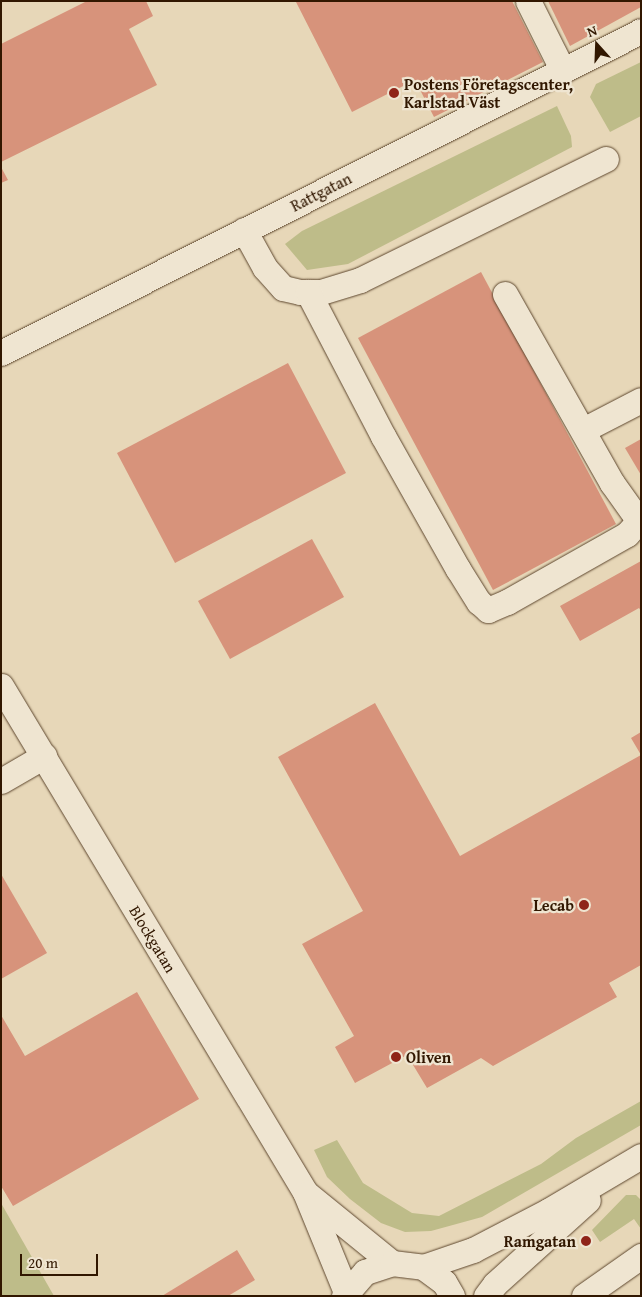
<!DOCTYPE html>
<html>
<head>
<meta charset="utf-8">
<style>
	body { margin:0 }
	#map { position:relative; width:642px; height:1297px; overflow:hidden; background:#e7d7b8; font-family:"Gentium Book Plus",serif }
	div>[style] { position:absolute }
	[style*='--x'] { left:calc(var(--x)*1px); top:calc(var(--y)*1px); width:calc(var(--w)*1px); rotate:calc(var(--a)*1deg) }
	.green>* { inset:0; background:#bebc89 }
	.building>* { inset:0; background:#d7937b }
	.roads { filter:drop-shadow(0 0 1px #5e472e) drop-shadow(0 0 1px #5e472e) }
	.minor>* { height:25px; margin:-12.5px; padding:0 12.5px; transform-origin:12.5px; border-radius:12.5px; background:#efe5d1 }
	.dots>* { width:14px; height:14px; translate:-50% -50%; box-sizing:border-box; border:2px solid #efe5d1; border-radius:50% }
	span { translate:-50% -50%; white-space:nowrap; text-align:center; line-height:1.15; -webkit-text-stroke:4.5px #efe5d1; paint-order:stroke }
	.poi-label { font-size:16px; color:#311700; font-weight:700 }
	.left { translate:0 -50%; text-align:left }
	.right { translate:-100% -50%; text-align:right }
	.street-label { font-size:16px; color:#311700 }
	.frame { position:absolute; inset:0; border:2px solid #311700; pointer-events:none }
	.north { position:absolute; left:572px; top:20px; width:50px; height:50px; -webkit-text-stroke:4px #efe5d1; paint-order:stroke; rotate:340deg; font-size:14px; font-weight:700; line-height:20px; text-align:center; color:#311700 }
	.north::after { content:''; display:block; margin:auto; width:18px; height:22px; background:#311700; clip-path:polygon(50% 0,100% 100%,50% 72%,0 100%) }
	.scale { position:absolute; left:20px; top:1254px; width:78px; height:22px; box-sizing:border-box; border:2px solid #311700; border-top:0; padding-left:6px; font-size:15px; line-height:18px; white-space:nowrap; color:#311700; -webkit-text-stroke:4px #efe5d1; paint-order:stroke }
</style>
</head>
<body>
<div id="map">
	<div class="green">
		<i style="clip-path:polygon(641px 62px,641px 116px,610px 132px,590px 97px,596px 84px)"></i>
		<i style="clip-path:polygon(557px 106px,571px 136px,572px 147px,348px 264px,307px 270px,285px 244px,302px 231px)"></i>
		<i style="clip-path:polygon(641px 1101px,641px 1125px,482px 1217px,431px 1231px,405px 1232px,381px 1223px,350px 1199px,327px 1177px,314px 1150px,337px 1140px,363px 1183px,412px 1213px,439px 1216px,541px 1164px,576px 1138px)"></i>
		<i style="clip-path:polygon(626px 1195px,636px 1195px,641px 1200px,641px 1229px,634px 1219px,600px 1242px,592px 1230px)"></i>
		<i style="clip-path:polygon(1px 1203px,54px 1296px,1px 1296px)"></i>
	</div>
	<div class="building">
		<i style="clip-path:polygon(87px 1px,146px 1px,153px 16px,129px 29px,157px 85px,1px 162px,1px 44px)"></i>
		<i style="clip-path:polygon(298px 1px,512px 1px,543px 62px,434px 117px,415px 80px,352px 112px,296px 2px)"></i>
		<i style="clip-path:polygon(548px 1px,641px 1px,641px 7px,570px 46px)"></i>
		<i style="clip-path:polygon(1px 167px,8px 180px,1px 183px)"></i>
		<i style="clip-path:polygon(481px 272px,616px 524px,493px 590px,358px 338px)"></i>
		<i style="clip-path:polygon(288px 363px,346px 473px,175px 563px,117px 453px)"></i>
		<i style="clip-path:polygon(641px 439px,641px 475px,625px 448px)"></i>
		<i style="clip-path:polygon(312px 539px,344px 597px,230px 659px,198px 601px)"></i>
		<i style="clip-path:polygon(641px 561px,641px 611px,639px 608px,580px 641px,560px 606px)"></i>
		<i style="clip-path:polygon(375px 703px,460px 856px,641px 755px,631px 738px,641px 732px,641px 965px,609px 983px,617px 997px,493px 1066px,481px 1058px,427px 1088px,407px 1055px,355px 1083px,335px 1047px,354px 1036px,302px 944px,363px 911px,278px 757px)"></i>
		<i style="clip-path:polygon(1px 874px,47px 953px,1px 979px)"></i>
		<i style="clip-path:polygon(137px 992px,199px 1099px,13px 1206px,1px 1186px,1px 1015px,25px 1056px)"></i>
		<i style="clip-path:polygon(237px 1250px,255px 1280px,228px 1296px,162px 1296px)"></i>
	</div>
	<div class="roads">
		<div class="minor">
			<i style="--x:528;--y:1;--w:78;--a:63.4"></i>
			<i style="--x:244;--y:230;--w:43;--a:61.1"></i>
			<i style="--x:265;--y:268;--w:27;--a:48"></i>
			<i style="--x:283;--y:288;--w:17;--a:13"></i>
			<i style="--x:300;--y:292;--w:21;--a:0"></i>
			<i style="--x:321;--y:292;--w:41;--a:-17.1"></i>
			<i style="--x:360;--y:280;--w:274;--a:-26.2"></i>
			<i style="--x:308;--y:292;--w:162;--a:62.5"></i>
			<i style="--x:383;--y:436;--w:153;--a:60.6"></i>
			<i style="--x:458;--y:569;--w:39;--a:58"></i>
			<i style="--x:479;--y:602;--w:12;--a:42"></i>
			<i style="--x:488;--y:610;--w:21;--a:-23"></i>
			<i style="--x:507;--y:602;--w:138;--a:-29.5"></i>
			<i style="--x:627;--y:534;--w:21;--a:-47"></i>
			<i style="--x:505;--y:294;--w:217;--a:60.5"></i>
			<i style="--x:612;--y:483;--w:47;--a:54.6"></i>
			<i style="--x:1;--y:353;--w:716;--a:-26.71"></i>
			<i style="--x:583;--y:430;--w:65;--a:-27.3"></i>
			<i style="--x:1;--y:686;--w:590;--a:59"></i>
			<i style="--x:305;--y:1192;--w:108;--a:67.7"></i>
			<i style="--x:1;--y:781;--w:50;--a:-30.2"></i>
			<i style="--x:307;--y:1194;--w:109;--a:39.1"></i>
			<i style="--x:423;--y:1267;--w:53;--a:-18.8"></i>
			<i style="--x:473;--y:1250;--w:85;--a:-27.5"></i>
			<i style="--x:548;--y:1211;--w:108;--a:-30.6"></i>
			<i style="--x:344;--y:1296;--w:32;--a:-49"></i>
			<i style="--x:365;--y:1272;--w:28;--a:-18"></i>
			<i style="--x:392;--y:1263;--w:31;--a:7"></i>
			<i style="--x:423;--y:1267;--w:26;--a:36"></i>
			<i style="--x:444;--y:1282;--w:16;--a:60"></i>
			<i style="--x:486;--y:1296;--w:15;--a:-53"></i>
			<i style="--x:495;--y:1284;--w:125;--a:-42.1"></i>
			<i style="--x:584;--y:1296;--w:70;--a:-35.1"></i>
		</div>
	</div>
	<div class="dots">
		<i style="left:394px;top:93px;background:#8f2418"></i>
		<i style="left:584px;top:905px;background:#8f2418"></i>
		<i style="left:396px;top:1057px;background:#8f2418"></i>
		<i style="left:586px;top:1241px;background:#8f2418"></i>
	</div>
	<div class="poi-label">
		<span class="left" style="left:404px;top:93px">Postens Företagscenter,<br>Karlstad Väst</span>
		<span class="right" style="left:574px;top:905px">Lecab</span>
		<span class="left" style="left:406px;top:1057px">Oliven</span>
		<span class="right" style="left:576px;top:1241px">Ramgatan</span>
	</div>
	<div class="street-label">
		<span style="left:321px;top:192px;rotate:-27deg">Rattgatan</span>
		<span style="left:153px;top:939px;rotate:59deg">Blockgatan</span>
	</div>
	<div class="frame"></div>
	<div class="north">N</div>
	<div class="scale">20 m</div>
</div>
</body>
</html>
